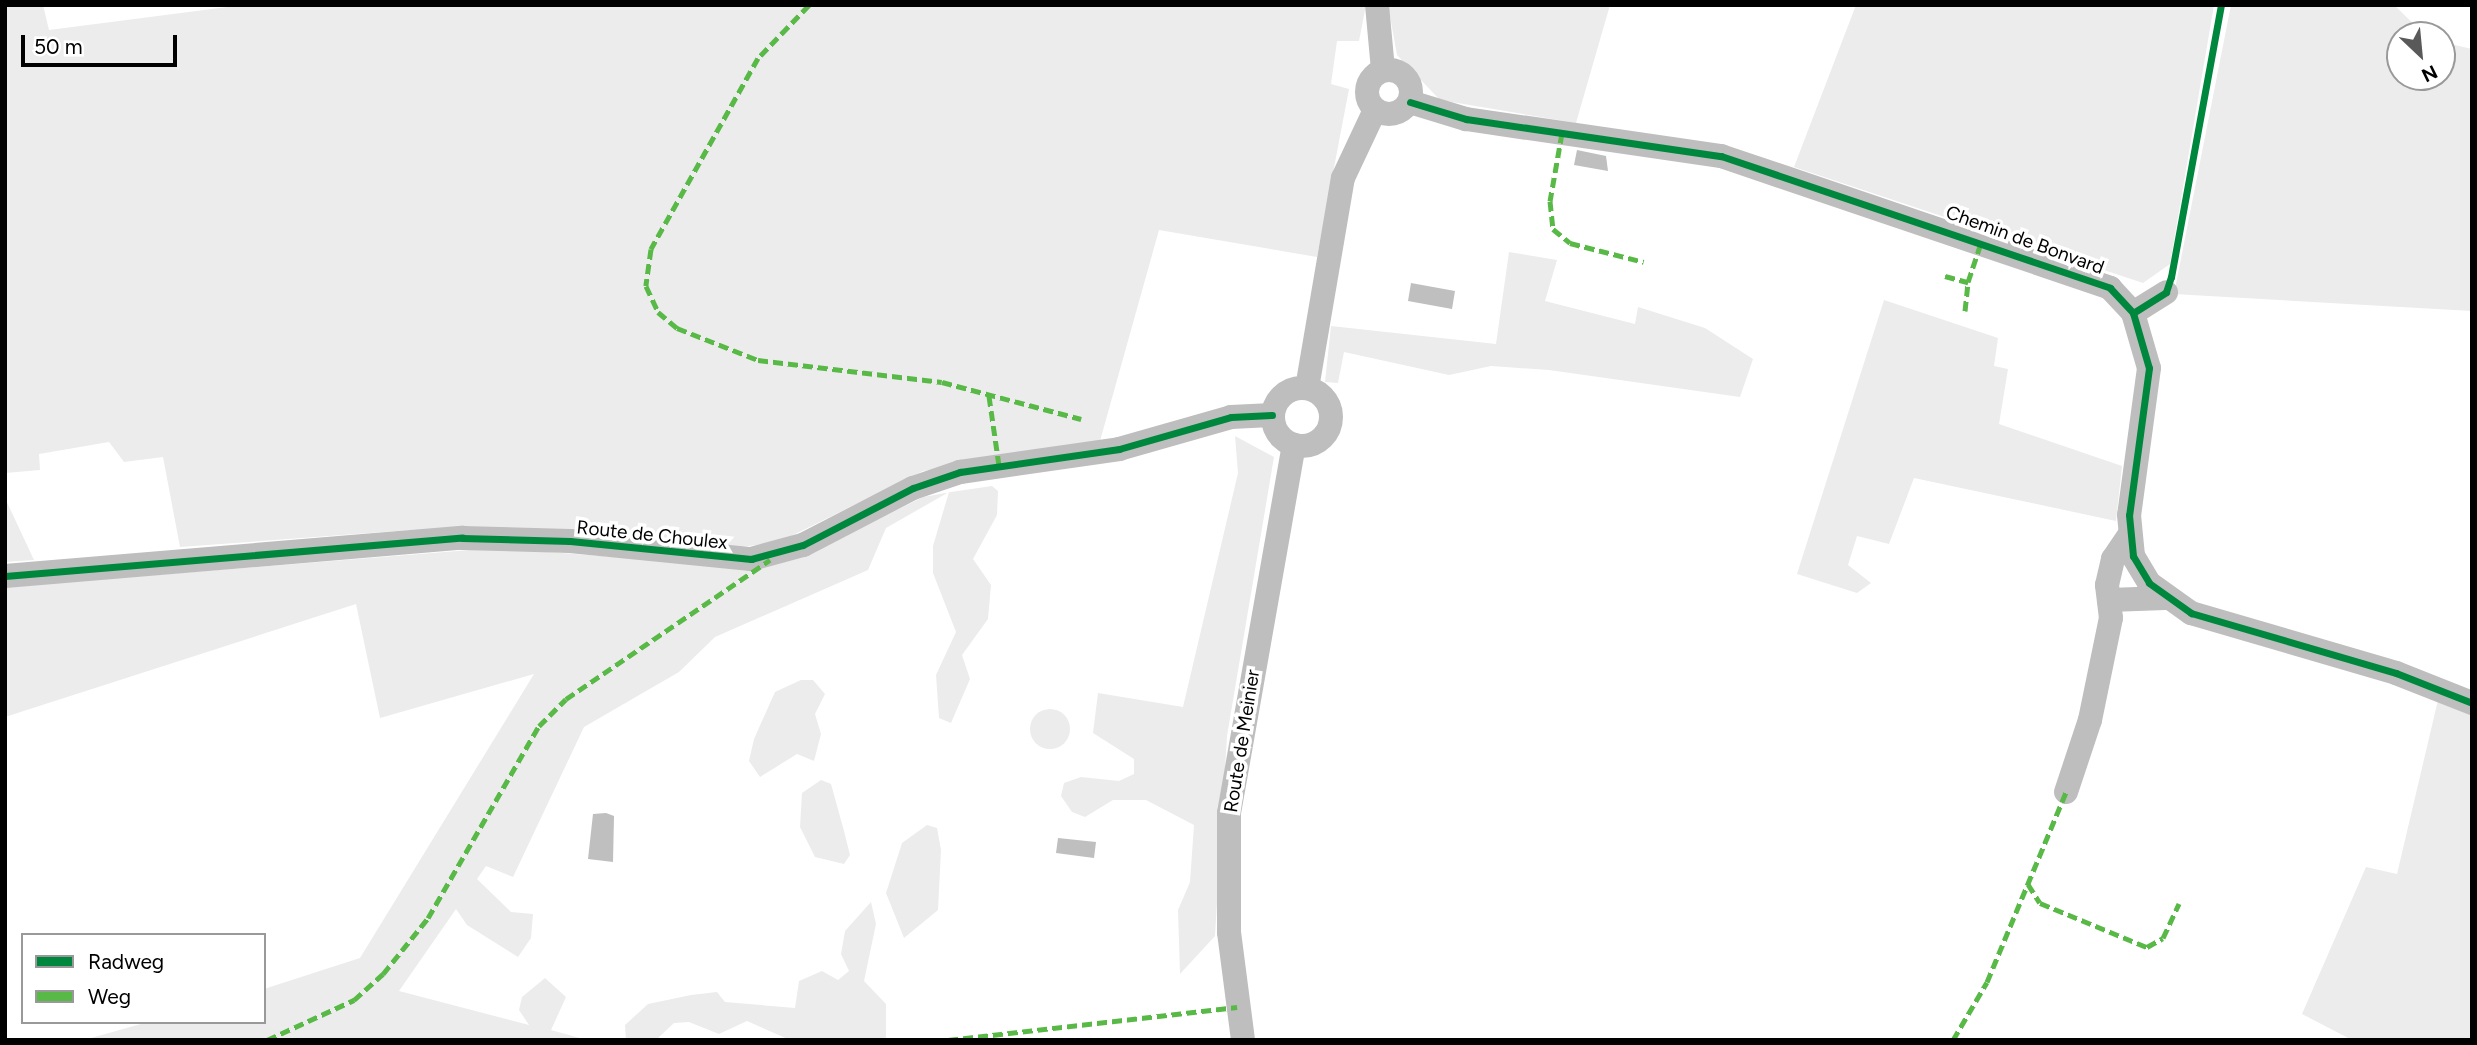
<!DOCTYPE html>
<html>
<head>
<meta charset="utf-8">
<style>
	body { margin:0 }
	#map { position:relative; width:2477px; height:1045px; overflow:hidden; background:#fff; font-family:Figtree,sans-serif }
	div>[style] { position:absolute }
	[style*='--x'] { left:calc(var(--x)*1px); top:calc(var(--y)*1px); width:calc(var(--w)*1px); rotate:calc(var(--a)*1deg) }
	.green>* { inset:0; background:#ececec }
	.round { border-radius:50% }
	.water>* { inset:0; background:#bfbfbf }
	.minor>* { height:24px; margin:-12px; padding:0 12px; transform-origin:12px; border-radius:12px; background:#bebebe }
	.minor>.ring { margin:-12px; padding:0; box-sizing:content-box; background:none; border:24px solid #bebebe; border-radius:50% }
	.quiet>* { height:5px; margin-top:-2.5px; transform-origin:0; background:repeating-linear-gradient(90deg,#58b947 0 10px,transparent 0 15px) }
	.cycleway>* { height:7px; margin:-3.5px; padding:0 3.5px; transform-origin:3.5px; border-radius:3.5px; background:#00873e }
	span { translate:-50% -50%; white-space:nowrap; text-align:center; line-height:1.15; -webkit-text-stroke:7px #fff; paint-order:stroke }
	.street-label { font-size:19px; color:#000 }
	.frame { position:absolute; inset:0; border:7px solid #000; pointer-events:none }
	.legend { position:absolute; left:21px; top:933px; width:245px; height:91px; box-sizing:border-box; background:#fff; border:2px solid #999; margin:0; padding:9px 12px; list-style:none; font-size:21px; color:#000 }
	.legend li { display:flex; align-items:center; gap:14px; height:35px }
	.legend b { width:35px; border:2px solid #999 }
	.north { position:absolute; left:2386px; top:21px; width:70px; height:70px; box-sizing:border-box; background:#fff; border:2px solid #999; border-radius:50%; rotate:154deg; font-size:19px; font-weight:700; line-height:28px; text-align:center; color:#000 }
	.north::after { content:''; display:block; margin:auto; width:24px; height:32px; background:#595959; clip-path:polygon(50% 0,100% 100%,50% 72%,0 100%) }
	.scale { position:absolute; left:21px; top:35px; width:156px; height:32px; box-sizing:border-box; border:4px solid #000; border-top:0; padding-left:9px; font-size:21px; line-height:24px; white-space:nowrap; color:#000; -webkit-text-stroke:5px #fff; paint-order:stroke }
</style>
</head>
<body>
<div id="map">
	<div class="green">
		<i style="clip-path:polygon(5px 5px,43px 5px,49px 30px,243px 5px,1366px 5px,1359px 41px,1337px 41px,1331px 84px,1349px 89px,1317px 257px,1159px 230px,1100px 441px,923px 471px,779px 542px,741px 547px,410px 530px,180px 547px,163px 457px,124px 462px,109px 442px,39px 454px,40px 470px,5px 473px)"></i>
		<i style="clip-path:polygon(1388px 5px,1610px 5px,1576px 123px,1440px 100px,1397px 55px)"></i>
		<i style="clip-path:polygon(1856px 5px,2214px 5px,2170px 264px,2143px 283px,1794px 167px)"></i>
		<i style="clip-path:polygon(2231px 5px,2394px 5px,2425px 35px,2400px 35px,2400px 77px,2442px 77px,2442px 42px,2472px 49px,2472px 311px,2174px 294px)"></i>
		<i style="clip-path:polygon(1509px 252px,1557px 260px,1545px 301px,1635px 324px,1638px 307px,1705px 328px,1753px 359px,1740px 397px,1549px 370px,1491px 366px,1449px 375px,1344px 352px,1338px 383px,1325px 382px,1331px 326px,1496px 344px)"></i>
		<i style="clip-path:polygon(1884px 300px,1998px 338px,1994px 366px,2008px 369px,1999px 424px,2122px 466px,2116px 521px,1914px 478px,1889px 544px,1857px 536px,1848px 565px,1871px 583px,1857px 593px,1797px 574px)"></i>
		<i style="clip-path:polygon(1235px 436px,1274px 457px,1227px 736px,1215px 936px,1180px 974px,1178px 910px,1190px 882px,1194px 825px,1146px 800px,1113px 800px,1085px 817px,1072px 812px,1061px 796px,1064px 783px,1081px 777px,1119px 781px,1134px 774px,1134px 759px,1093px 733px,1098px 693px,1183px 707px,1238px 473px)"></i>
		<i style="clip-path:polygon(992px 486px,998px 491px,997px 515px,973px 559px,991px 585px,988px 619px,962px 655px,970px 679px,951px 723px,939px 718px,936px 675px,956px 632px,933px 573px,933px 546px,949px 492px,886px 528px,868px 570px,715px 637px,679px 672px,584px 727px,513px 877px,486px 866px,477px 879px,511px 912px,533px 914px,531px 938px,518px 957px,467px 925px,456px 909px,399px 991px,529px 1025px,519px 1010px,522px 997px,545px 978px,566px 997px,551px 1030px,587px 1040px,84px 1040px,148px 1022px,264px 1022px,264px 989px,360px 958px,534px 674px,380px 718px,356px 604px,5px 717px,5px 587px,495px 548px,761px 568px,801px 558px,923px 497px,951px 492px)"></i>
		<i style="clip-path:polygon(5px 498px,34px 560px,5px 562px)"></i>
		<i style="clip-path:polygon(801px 680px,813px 680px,825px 694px,815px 714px,821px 734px,814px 761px,797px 754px,760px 777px,749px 761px,754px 739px,775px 692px)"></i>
		<i style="clip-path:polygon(2438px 700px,2472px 715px,2472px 1040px,2352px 1040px,2302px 1014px,2366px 867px,2397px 874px)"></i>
		<i class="round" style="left:1030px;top:709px;width:40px;height:40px"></i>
		<i style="clip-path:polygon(821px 780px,831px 784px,844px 831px,850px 855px,844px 864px,815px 857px,800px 827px,802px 793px)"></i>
		<i style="clip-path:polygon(927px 825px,937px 828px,941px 850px,938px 910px,904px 938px,886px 893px,902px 843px)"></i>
		<i style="clip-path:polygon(871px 902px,876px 924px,864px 981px,886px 1004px,886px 1040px,790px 1040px,747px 1021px,719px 1034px,689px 1022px,674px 1023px,656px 1040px,626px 1040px,625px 1025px,648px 1004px,691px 995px,717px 992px,725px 1002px,795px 1008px,799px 981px,822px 971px,838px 980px,849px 971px,841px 954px,845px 931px)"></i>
	</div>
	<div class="water">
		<i style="clip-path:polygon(1577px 150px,1606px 156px,1608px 171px,1574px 165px)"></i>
		<i style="clip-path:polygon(1411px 283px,1455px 291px,1452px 309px,1408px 301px)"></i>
		<i style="clip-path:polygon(606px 813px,614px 816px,613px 862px,588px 859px,593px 814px)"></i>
		<i style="clip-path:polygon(1058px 838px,1096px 842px,1094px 858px,1056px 853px)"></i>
	</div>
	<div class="minor">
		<i style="--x:1377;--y:5;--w:65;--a:84.7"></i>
		<i class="ring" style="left:1367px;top:70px;width:20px;height:20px"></i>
		<i style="--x:1410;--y:102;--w:59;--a:16.9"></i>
		<i style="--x:1466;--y:119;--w:258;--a:8.3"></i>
		<i style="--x:1721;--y:156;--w:411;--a:18.7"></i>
		<i style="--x:2110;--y:288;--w:34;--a:47"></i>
		<i style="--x:2133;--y:313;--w:57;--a:73.8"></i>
		<i style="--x:2149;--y:368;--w:148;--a:97.7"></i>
		<i style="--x:2129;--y:515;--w:41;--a:84.4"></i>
		<i style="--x:2133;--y:556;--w:31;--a:59"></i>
		<i style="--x:2149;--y:583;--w:52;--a:35.5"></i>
		<i style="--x:2191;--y:613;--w:214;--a:16.3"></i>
		<i style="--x:2396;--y:673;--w:82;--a:21.5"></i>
		<i style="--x:2133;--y:313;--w:39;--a:-32"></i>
		<i class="ring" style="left:1273px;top:388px;width:34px;height:34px"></i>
		<i style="--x:1307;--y:388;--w:213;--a:-80.3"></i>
		<i style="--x:1343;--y:178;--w:75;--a:-64.8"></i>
		<i style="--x:5;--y:576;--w:459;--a:-4.8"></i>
		<i style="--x:462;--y:538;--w:108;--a:1.6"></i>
		<i style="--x:570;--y:541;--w:182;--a:5.7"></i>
		<i style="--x:751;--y:559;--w:54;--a:-15.1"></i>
		<i style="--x:803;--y:545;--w:124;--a:-27.4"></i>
		<i style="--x:913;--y:488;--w:50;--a:-18.8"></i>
		<i style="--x:960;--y:472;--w:161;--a:-8.2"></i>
		<i style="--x:1119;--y:449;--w:116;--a:-15.9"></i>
		<i style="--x:1231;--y:417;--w:41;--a:-2.8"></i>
		<i style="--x:2109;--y:600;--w:56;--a:-2"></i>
		<i style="--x:2066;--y:792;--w:76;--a:-71.6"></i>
		<i style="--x:2090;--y:720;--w:104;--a:-78.4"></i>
		<i style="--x:2111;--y:618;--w:33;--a:-97"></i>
		<i style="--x:2107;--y:585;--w:27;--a:-77"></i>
		<i style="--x:2113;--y:559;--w:29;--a:-56"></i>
		<i style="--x:1243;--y:1040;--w:109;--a:-97.4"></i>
		<i style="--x:1229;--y:932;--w:119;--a:-90"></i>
		<i style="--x:1229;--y:813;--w:374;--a:-80"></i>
	</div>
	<div class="quiet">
		<i style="--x:809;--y:5;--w:74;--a:133.9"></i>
		<i style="--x:758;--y:58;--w:219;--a:119.3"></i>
		<i style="--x:651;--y:249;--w:37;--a:98"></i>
		<i style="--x:646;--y:286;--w:29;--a:65"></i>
		<i style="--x:658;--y:312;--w:25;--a:40"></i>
		<i style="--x:677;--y:328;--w:87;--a:21.6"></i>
		<i style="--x:758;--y:360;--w:185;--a:6.8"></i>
		<i style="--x:942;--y:382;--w:144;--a:14.9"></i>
		<i style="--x:1562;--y:133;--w:69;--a:100"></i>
		<i style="--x:1550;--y:201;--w:28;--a:84"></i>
		<i style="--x:1553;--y:229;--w:22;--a:39"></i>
		<i style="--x:1570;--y:243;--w:76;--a:14.4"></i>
		<i style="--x:1945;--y:276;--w:24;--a:15"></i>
		<i style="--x:1968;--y:282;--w:44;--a:-71.6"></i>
		<i style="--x:1965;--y:311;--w:29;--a:-84"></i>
		<i style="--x:989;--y:396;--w:70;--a:81.8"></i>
		<i style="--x:2028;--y:884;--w:22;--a:58"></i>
		<i style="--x:2040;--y:903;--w:116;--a:22.4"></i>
		<i style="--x:2147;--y:947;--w:18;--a:-29"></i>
		<i style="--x:2163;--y:938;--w:38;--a:-65"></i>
		<i style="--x:267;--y:1040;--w:96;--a:-24.7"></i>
		<i style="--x:354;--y:1000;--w:39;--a:-42"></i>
		<i style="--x:383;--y:974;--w:72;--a:-51.2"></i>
		<i style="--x:428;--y:918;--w:222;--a:-60"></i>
		<i style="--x:539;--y:726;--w:38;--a:-45"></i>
		<i style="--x:566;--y:699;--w:247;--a:-34.3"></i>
		<i style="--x:948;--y:1040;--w:291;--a:-6.5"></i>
		<i style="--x:1953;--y:1040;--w:67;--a:-59.6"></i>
		<i style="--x:1987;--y:982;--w:206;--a:-67.4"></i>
	</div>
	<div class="cycleway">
		<i style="--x:1410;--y:102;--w:59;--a:16.9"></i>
		<i style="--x:1466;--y:119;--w:258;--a:8.3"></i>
		<i style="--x:1721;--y:156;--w:411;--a:18.7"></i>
		<i style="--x:2110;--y:288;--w:34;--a:47"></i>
		<i style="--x:2133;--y:313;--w:57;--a:73.8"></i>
		<i style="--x:2149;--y:368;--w:148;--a:97.7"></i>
		<i style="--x:2129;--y:515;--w:41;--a:84.4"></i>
		<i style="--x:2133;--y:556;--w:31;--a:59"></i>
		<i style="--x:2149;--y:583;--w:52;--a:35.5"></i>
		<i style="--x:2191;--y:613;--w:214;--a:16.3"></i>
		<i style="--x:2396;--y:673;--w:82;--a:21.5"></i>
		<i style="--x:2133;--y:313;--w:39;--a:-32"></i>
		<i style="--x:2166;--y:292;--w:16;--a:-72"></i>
		<i style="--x:2171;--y:277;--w:277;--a:-79.6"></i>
		<i style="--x:5;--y:576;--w:459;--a:-4.8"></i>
		<i style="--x:462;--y:538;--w:108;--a:1.6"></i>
		<i style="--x:570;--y:541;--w:182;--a:5.7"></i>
		<i style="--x:751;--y:559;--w:54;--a:-15.1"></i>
		<i style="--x:803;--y:545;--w:124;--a:-27.4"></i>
		<i style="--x:913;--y:488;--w:50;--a:-18.8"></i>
		<i style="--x:960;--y:472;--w:161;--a:-8.2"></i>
		<i style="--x:1119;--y:449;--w:116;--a:-15.9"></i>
		<i style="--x:1231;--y:417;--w:41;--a:-2.8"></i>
	</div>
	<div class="street-label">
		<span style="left:2025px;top:240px;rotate:20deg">Chemin de Bonvard</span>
		<span style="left:652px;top:535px;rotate:6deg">Route de Choulex</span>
		<span style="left:1242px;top:741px;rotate:-81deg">Route de Meinier</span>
	</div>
	<div class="frame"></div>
	<ul class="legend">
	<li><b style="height:9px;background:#00873e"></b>Radweg</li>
	<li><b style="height:9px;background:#58b947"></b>Weg</li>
	</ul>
	<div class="north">N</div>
	<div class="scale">50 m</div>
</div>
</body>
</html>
